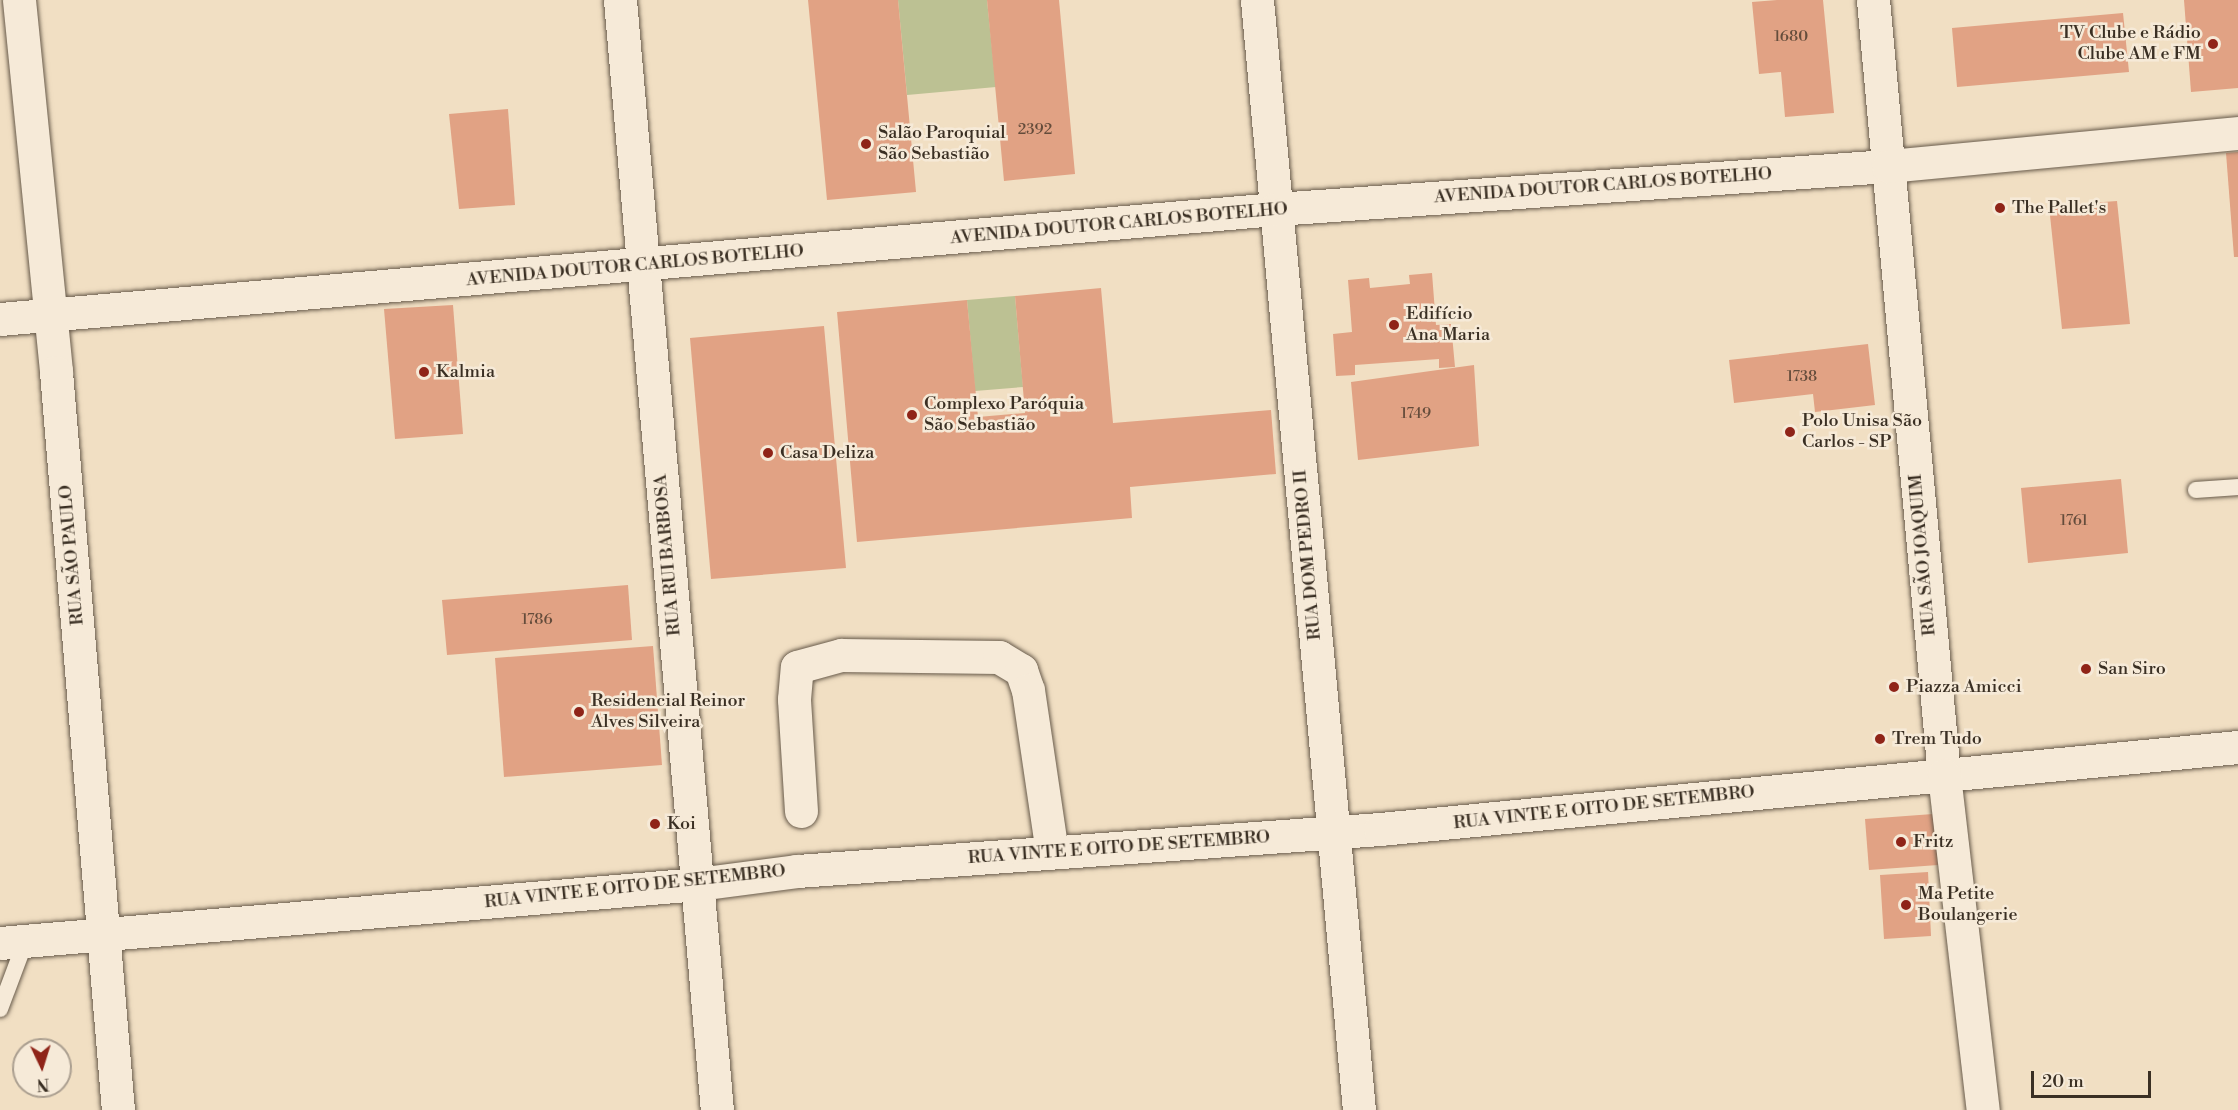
<!DOCTYPE html>
<html>
<head>
<meta charset="utf-8">
<style>
	body { margin:0 }
	#map { position:relative; width:2238px; height:1110px; overflow:hidden; background:#f1dfc3; font-family:"Libre Bodoni",serif }
	div>[style] { position:absolute }
	[style*='--x'] { left:calc(var(--x)*1px); top:calc(var(--y)*1px); width:calc(var(--w)*1px); rotate:calc(var(--a)*1deg) }
	.green>* { inset:0; background:#bcc193 }
	.building>* { inset:0; background:#e1a284 }
	.roads { filter:drop-shadow(0 0 2px #685b4b) drop-shadow(0 0 2px #685b4b) }
	.lane>* { height:16px; margin:-8px; padding:0 8px; transform-origin:8px; border-radius:8px; background:#f6ead8 }
	.street>* { height:33px; margin:-16.5px; padding:0 16.5px; transform-origin:16.5px; border-radius:16.5px; background:#f6ead8 }
	.secondary>* { height:33px; margin:-16.5px; padding:0 16.5px; transform-origin:16.5px; border-radius:16.5px; background:#f6ead8 }
	.dots>* { width:16px; height:16px; translate:-50% -50%; box-sizing:border-box; border:3px solid #f6ead8; border-radius:50% }
	span { translate:-50% -50%; white-space:nowrap; text-align:center; line-height:1.15; -webkit-text-stroke:5px #f6ead8; paint-order:stroke }
	.number-label { font-size:15px; color:#644c3b }
	.number-label span { -webkit-text-stroke-width:0 }
	.poi-label { font-size:18px; color:#3a2f23 }
	.right { translate:-100% -50%; text-align:right }
	.left { translate:0 -50%; text-align:left }
	.street-label { font-size:18px; color:#3a2f23 }
	.north { position:absolute; left:12px; top:1038px; width:60px; height:60px; box-sizing:border-box; background:#f6ead8; border:2px solid #ab9f90; border-radius:50%; rotate:176deg; font-size:16px; font-weight:700; line-height:24px; text-align:center; color:#3a2f23 }
	.north::after { content:''; display:block; margin:auto; width:21px; height:27px; background:#8f2418; clip-path:polygon(50% 0,100% 100%,50% 72%,0 100%) }
	.scale { position:absolute; left:2031px; top:1071px; width:120px; height:27px; box-sizing:border-box; border:3px solid #3a2f23; border-top:0; padding-left:8px; font-size:18px; line-height:21px; white-space:nowrap; color:#3a2f23; -webkit-text-stroke:4px #f6ead8; paint-order:stroke }
</style>
</head>
<body>
<div id="map">
	<div class="green">
		<i style="clip-path:polygon(898px 0,987px 0,996px 87px,907px 95px)"></i>
		<i style="clip-path:polygon(1015px 296px,1023px 387px,975px 391px,967px 300px)"></i>
	</div>
	<div class="building">
		<i style="clip-path:polygon(808px 0,898px 0,916px 192px,827px 200px)"></i>
		<i style="clip-path:polygon(987px 0,1059px 0,1075px 174px,1004px 181px)"></i>
		<i style="clip-path:polygon(1777px 0,1823px 0,1834px 113px,1785px 117px,1781px 72px,1759px 74px,1752px 2px)"></i>
		<i style="clip-path:polygon(2184px 0,2238px 0,2238px 88px,2191px 92px)"></i>
		<i style="clip-path:polygon(2123px 13px,2129px 72px,1957px 87px,1952px 28px)"></i>
		<i style="clip-path:polygon(508px 109px,515px 205px,459px 209px,449px 114px)"></i>
		<i style="clip-path:polygon(2238px 152px,2238px 257px,2234px 257px,2226px 153px)"></i>
		<i style="clip-path:polygon(2117px 201px,2130px 324px,2062px 329px,2049px 206px)"></i>
		<i style="clip-path:polygon(1432px 273px,1436px 325px,1451px 324px,1455px 367px,1439px 368px,1439px 359px,1355px 365px,1355px 375px,1336px 376px,1333px 334px,1352px 332px,1348px 280px,1369px 278px,1370px 288px,1410px 284px,1409px 275px)"></i>
		<i style="clip-path:polygon(1101px 288px,1113px 423px,1271px 410px,1276px 474px,1130px 487px,1132px 518px,857px 542px,837px 312px,967px 300px,978px 417px,1025px 413px,1015px 296px)"></i>
		<i style="clip-path:polygon(453px 305px,463px 434px,395px 439px,384px 309px)"></i>
		<i style="clip-path:polygon(824px 326px,846px 568px,711px 579px,690px 338px)"></i>
		<i style="clip-path:polygon(1868px 344px,1875px 405px,1815px 412px,1813px 394px,1734px 403px,1729px 360px)"></i>
		<i style="clip-path:polygon(1474px 365px,1479px 446px,1358px 460px,1351px 382px)"></i>
		<i style="clip-path:polygon(2121px 479px,2128px 553px,2028px 563px,2021px 488px)"></i>
		<i style="clip-path:polygon(628px 585px,632px 640px,447px 655px,442px 600px)"></i>
		<i style="clip-path:polygon(653px 646px,662px 765px,504px 777px,495px 658px)"></i>
		<i style="clip-path:polygon(1933px 814px,1938px 865px,1869px 870px,1865px 819px)"></i>
		<i style="clip-path:polygon(1928px 872px,1931px 936px,1884px 939px,1880px 875px)"></i>
	</div>
	<div class="roads">
		<div class="lane">
			<i style="--x:2196;--y:490;--w:42;--a:-4.1"></i>
			<i style="--x:0;--y:1009;--w:74;--a:-69.4"></i>
		</div>
		<div class="street">
			<i style="--x:801;--y:811;--w:112;--a:-93.6"></i>
			<i style="--x:794;--y:699;--w:32;--a:-85"></i>
			<i style="--x:797;--y:667;--w:46;--a:-15.3"></i>
			<i style="--x:841;--y:655;--w:158;--a:0.7"></i>
			<i style="--x:999;--y:657;--w:26;--a:31"></i>
			<i style="--x:1021;--y:670;--w:21;--a:71"></i>
			<i style="--x:1028;--y:690;--w:164;--a:81.6"></i>
			<i style="--x:0;--y:943;--w:700;--a:-4.83"></i>
			<i style="--x:698;--y:884;--w:100;--a:-7.5"></i>
			<i style="--x:797;--y:871;--w:585;--a:-4.12"></i>
			<i style="--x:1380;--y:829;--w:862;--a:-5.46"></i>
		</div>
		<div class="secondary">
			<i style="--x:19;--y:0;--w:374;--a:84.3"></i>
			<i style="--x:56;--y:372;--w:741;--a:85.2"></i>
			<i style="--x:620;--y:0;--w:1114;--a:85.01"></i>
			<i style="--x:1257;--y:0;--w:1115;--a:84.75"></i>
			<i style="--x:1873;--y:0;--w:778;--a:84.77"></i>
			<i style="--x:1944;--y:775;--w:337;--a:83.4"></i>
			<i style="--x:0;--y:319;--w:1281;--a:-4.93"></i>
			<i style="--x:1276;--y:209;--w:614;--a:-4.02"></i>
			<i style="--x:1888;--y:166;--w:352;--a:-5.4"></i>
		</div>
	</div>
	<div class="dots">
		<i style="left:2213px;top:44px;background:#8f2418"></i>
		<i style="left:866px;top:144px;background:#8f2418"></i>
		<i style="left:2000px;top:208px;background:#8f2418"></i>
		<i style="left:1394px;top:325px;background:#8f2418"></i>
		<i style="left:424px;top:372px;background:#8f2418"></i>
		<i style="left:912px;top:415px;background:#8f2418"></i>
		<i style="left:1790px;top:432px;background:#8f2418"></i>
		<i style="left:768px;top:453px;background:#8f2418"></i>
		<i style="left:2086px;top:669px;background:#8f2418"></i>
		<i style="left:1894px;top:687px;background:#8f2418"></i>
		<i style="left:579px;top:712px;background:#8f2418"></i>
		<i style="left:1880px;top:739px;background:#8f2418"></i>
		<i style="left:655px;top:824px;background:#8f2418"></i>
		<i style="left:1901px;top:842px;background:#8f2418"></i>
		<i style="left:1906px;top:905px;background:#8f2418"></i>
	</div>
	<div class="number-label">
		<span style="left:1791px;top:37px">1680</span>
		<span style="left:1035px;top:130px">2392</span>
		<span style="left:1802px;top:377px">1738</span>
		<span style="left:1416px;top:414px">1749</span>
		<span style="left:2074px;top:521px">1761</span>
		<span style="left:537px;top:620px">1786</span>
	</div>
	<div class="poi-label">
		<span class="right" style="left:2201px;top:44px">TV Clube e Rádio<br>Clube AM e FM</span>
		<span class="left" style="left:878px;top:144px">Salão Paroquial<br>São Sebastião</span>
		<span class="left" style="left:2012px;top:208px">The Pallet's</span>
		<span class="left" style="left:1406px;top:325px">Edifício<br>Ana Maria</span>
		<span class="left" style="left:436px;top:372px">Kalmia</span>
		<span class="left" style="left:924px;top:415px">Complexo Paróquia<br>São Sebastião</span>
		<span class="left" style="left:1802px;top:432px">Polo Unisa São<br>Carlos - SP</span>
		<span class="left" style="left:780px;top:453px">Casa Deliza</span>
		<span class="left" style="left:2098px;top:669px">San Siro</span>
		<span class="left" style="left:1906px;top:687px">Piazza Amicci</span>
		<span class="left" style="left:591px;top:712px">Residencial Reinor<br>Alves Silveira</span>
		<span class="left" style="left:1892px;top:739px">Trem Tudo</span>
		<span class="left" style="left:667px;top:824px">Koi</span>
		<span class="left" style="left:1913px;top:842px">Fritz</span>
		<span class="left" style="left:1918px;top:905px">Ma Petite<br>Boulangerie</span>
	</div>
	<div class="street-label">
		<span style="left:1603px;top:186px;rotate:-4deg">AVENIDA DOUTOR CARLOS BOTELHO</span>
		<span style="left:1119px;top:224px;rotate:-5deg">AVENIDA DOUTOR CARLOS BOTELHO</span>
		<span style="left:635px;top:266px;rotate:-5deg">AVENIDA DOUTOR CARLOS BOTELHO</span>
		<span style="left:72px;top:555px;rotate:-95deg">RUA SÃO PAULO</span>
		<span style="left:668px;top:555px;rotate:-95deg">RUA RUI BARBOSA</span>
		<span style="left:1308px;top:555px;rotate:-95deg">RUA DOM PEDRO II</span>
		<span style="left:1923px;top:555px;rotate:-95deg">RUA SÃO JOAQUIM</span>
		<span style="left:1604px;top:808px;rotate:-6deg">RUA VINTE E OITO DE SETEMBRO</span>
		<span style="left:1119px;top:848px;rotate:-4deg">RUA VINTE E OITO DE SETEMBRO</span>
		<span style="left:635px;top:887px;rotate:-6deg">RUA VINTE E OITO DE SETEMBRO</span>
	</div>
	<div class="north">N</div>
	<div class="scale">20 m</div>
</div>
</body>
</html>
